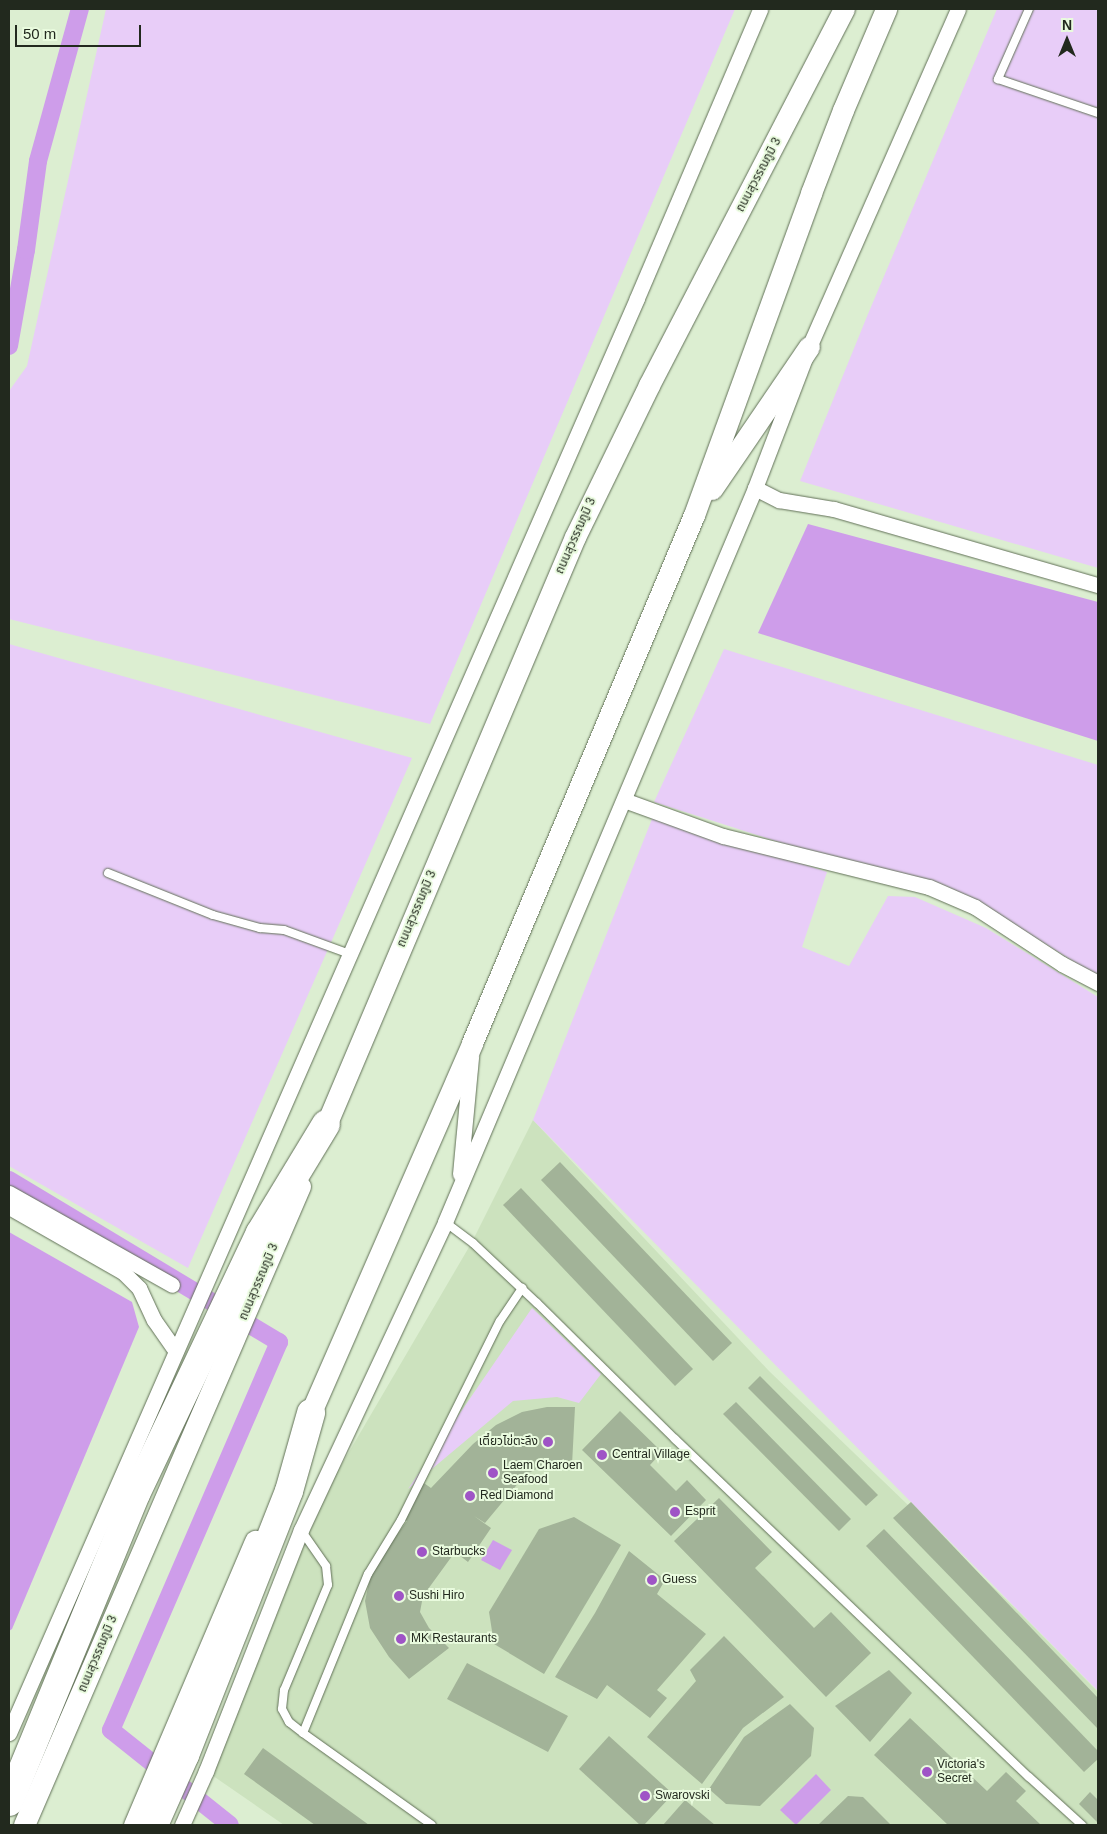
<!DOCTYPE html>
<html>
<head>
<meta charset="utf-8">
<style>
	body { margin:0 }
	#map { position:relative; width:1107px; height:1834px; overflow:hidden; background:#dceed1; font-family:Helvetica,"Noto Sans Thai",sans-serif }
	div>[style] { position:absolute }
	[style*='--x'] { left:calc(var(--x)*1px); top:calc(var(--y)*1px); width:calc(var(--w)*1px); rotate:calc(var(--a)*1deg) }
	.built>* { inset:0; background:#cce2be }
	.green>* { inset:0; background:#e8cdf8 }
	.water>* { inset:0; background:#ce9dea }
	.canal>* { height:18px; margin:-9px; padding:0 9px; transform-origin:9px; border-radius:9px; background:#ce9dea }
	.building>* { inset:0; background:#a2b398 }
	.roads { filter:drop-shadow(0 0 1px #617057) drop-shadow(0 0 1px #617057) }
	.lane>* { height:8px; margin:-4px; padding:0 4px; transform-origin:4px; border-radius:4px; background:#fff }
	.street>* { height:15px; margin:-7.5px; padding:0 7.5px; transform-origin:7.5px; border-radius:7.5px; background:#fff }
	.secondary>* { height:21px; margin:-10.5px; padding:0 10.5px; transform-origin:10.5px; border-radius:10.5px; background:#fff }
	.highway>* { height:28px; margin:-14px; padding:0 14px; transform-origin:14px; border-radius:14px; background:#fff }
	.dots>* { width:14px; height:14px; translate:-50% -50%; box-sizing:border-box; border:2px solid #e9fbde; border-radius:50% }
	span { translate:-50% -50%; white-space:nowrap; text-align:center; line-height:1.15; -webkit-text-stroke:4px #e9fbde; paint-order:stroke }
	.street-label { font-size:12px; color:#22291e }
	.poi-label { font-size:12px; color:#22291e }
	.right { translate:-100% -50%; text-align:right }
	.left { translate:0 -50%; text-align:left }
	.frame { position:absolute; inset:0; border:10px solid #22291e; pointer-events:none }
	.north { position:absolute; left:1042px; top:15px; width:50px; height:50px; -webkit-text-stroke:4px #e9fbde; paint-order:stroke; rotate:0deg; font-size:14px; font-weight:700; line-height:20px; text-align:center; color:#22291e }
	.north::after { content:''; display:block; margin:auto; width:18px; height:22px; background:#22291e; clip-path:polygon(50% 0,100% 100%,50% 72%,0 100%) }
	.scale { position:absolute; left:15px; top:25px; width:126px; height:22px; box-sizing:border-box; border:2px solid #22291e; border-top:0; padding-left:6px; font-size:15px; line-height:18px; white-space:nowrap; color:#22291e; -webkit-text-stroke:4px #e9fbde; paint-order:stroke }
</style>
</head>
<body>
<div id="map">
	<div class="built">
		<i style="clip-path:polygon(533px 1120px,769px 1371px,1020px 1613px,1098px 1692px,1098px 1825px,284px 1825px,206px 1771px,298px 1539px,472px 1242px)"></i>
	</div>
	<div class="green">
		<i style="clip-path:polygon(106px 9px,735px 9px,430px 724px,9px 619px,9px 391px,27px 366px)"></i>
		<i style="clip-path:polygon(997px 9px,1098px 9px,1098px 568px,800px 481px,868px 314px)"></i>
		<i style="clip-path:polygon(9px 644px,412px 758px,188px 1268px,9px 1166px)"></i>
		<i style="clip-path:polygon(724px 649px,1098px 765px,1098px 977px,993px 911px,654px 802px)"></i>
		<i style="clip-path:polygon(654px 814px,827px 872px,802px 947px,849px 966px,888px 896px,915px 897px,986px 928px,1098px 997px,1098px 1691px,533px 1120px)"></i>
		<i style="clip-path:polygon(532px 1308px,601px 1374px,579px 1403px,557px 1397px,513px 1401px,408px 1489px)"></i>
	</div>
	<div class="water">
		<i style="clip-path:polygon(808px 524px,1098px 602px,1098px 741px,758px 633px)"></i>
		<i style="clip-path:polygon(9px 1232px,132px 1302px,139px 1327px,12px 1629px,9px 1631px)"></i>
		<i style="clip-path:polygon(493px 1540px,512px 1550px,500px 1570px,481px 1560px)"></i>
		<i style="clip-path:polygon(816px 1774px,831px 1790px,796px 1825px,780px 1810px)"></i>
	</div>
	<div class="canal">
		<i style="--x:9;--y:346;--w:97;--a:-80"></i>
		<i style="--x:26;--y:250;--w:90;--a:-82.3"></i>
		<i style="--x:38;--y:161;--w:158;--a:-74.6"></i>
		<i style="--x:9;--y:1180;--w:315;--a:31"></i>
		<i style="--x:279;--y:1342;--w:423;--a:113.4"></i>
		<i style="--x:111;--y:1730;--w:152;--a:38.6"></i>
	</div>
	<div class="building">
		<i style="clip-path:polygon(560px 1162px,732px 1343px,713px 1361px,541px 1180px)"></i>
		<i style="clip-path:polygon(521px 1188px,693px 1369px,675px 1386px,503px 1205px)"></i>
		<i style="clip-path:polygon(760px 1376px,878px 1495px,866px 1506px,748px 1388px)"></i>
		<i style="clip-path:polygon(736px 1402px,851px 1519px,839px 1531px,723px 1414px)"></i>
		<i style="clip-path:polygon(547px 1407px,575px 1407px,572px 1465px,542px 1466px,525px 1475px,485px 1523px,474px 1516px,491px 1528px,468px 1562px,455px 1552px,423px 1596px,420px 1612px,429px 1628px,449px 1648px,409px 1679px,389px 1657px,370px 1628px,365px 1601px,370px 1578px,386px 1549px,407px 1521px,398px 1515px,421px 1481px,431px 1488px,473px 1444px,496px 1425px,522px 1412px)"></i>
		<i style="clip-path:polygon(620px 1411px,662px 1452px,650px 1465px,676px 1491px,687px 1480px,706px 1500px,671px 1536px,582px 1450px)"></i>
		<i style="clip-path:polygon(719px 1498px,772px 1552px,755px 1568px,814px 1628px,831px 1612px,871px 1653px,826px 1697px,674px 1541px)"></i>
		<i style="clip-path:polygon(911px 1502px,1098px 1698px,1098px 1729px,893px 1518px)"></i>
		<i style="clip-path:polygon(574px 1517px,621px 1545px,544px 1674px,494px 1644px,489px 1612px,539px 1529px)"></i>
		<i style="clip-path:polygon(884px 1529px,1098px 1751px,1098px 1759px,1084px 1772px,866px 1546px)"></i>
		<i style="clip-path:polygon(629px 1551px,665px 1580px,657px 1594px,706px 1634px,657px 1690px,667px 1698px,650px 1718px,607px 1685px,597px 1699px,555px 1677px,595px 1613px)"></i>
		<i style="clip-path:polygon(724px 1636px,784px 1697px,743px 1728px,702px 1784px,647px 1737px,696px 1681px,690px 1670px)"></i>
		<i style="clip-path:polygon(467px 1663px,568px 1716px,548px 1752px,447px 1699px)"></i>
		<i style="clip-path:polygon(889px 1670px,912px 1693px,870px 1742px,835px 1706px)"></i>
		<i style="clip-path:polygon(790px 1704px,814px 1728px,811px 1756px,760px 1806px,726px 1804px,709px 1789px,744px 1737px)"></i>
		<i style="clip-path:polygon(910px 1718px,987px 1791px,1006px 1772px,1026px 1791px,1016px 1801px,1041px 1825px,948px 1825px,874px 1755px)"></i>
		<i style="clip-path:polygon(609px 1736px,673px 1794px,644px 1825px,640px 1825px,579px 1769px)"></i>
		<i style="clip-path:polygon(263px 1748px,369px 1825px,315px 1825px,244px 1774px)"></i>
		<i style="clip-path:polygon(1090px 1792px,1098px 1800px,1098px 1823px,1079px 1804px)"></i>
		<i style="clip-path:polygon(848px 1796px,863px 1797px,891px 1825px,818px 1825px)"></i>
		<i style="clip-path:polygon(685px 1800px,715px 1825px,663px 1825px)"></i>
	</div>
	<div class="roads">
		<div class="lane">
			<i style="--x:1029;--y:9;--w:77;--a:113.9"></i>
			<i style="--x:998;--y:79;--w:106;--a:18.8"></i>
			<i style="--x:108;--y:873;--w:113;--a:21.8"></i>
			<i style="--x:213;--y:915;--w:49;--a:15.5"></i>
			<i style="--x:260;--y:928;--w:24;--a:5"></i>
			<i style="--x:284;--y:930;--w:70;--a:20"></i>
			<i style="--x:445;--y:1222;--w:35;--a:37"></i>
			<i style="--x:473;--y:1243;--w:88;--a:43.2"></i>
			<i style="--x:537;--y:1303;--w:194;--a:44.6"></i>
			<i style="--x:675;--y:1439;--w:489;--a:43.7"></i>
			<i style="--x:1029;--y:1777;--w:72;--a:42.2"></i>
			<i style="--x:301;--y:1530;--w:44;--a:55.2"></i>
			<i style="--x:326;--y:1566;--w:19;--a:84"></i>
			<i style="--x:328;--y:1585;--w:114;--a:112.7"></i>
			<i style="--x:284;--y:1690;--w:19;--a:96"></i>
			<i style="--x:282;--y:1709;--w:15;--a:62"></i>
			<i style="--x:289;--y:1722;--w:18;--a:38"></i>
			<i style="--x:303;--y:1733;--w:158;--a:35.5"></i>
			<i style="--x:303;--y:1733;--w:172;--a:-67.8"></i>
			<i style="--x:368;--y:1574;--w:63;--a:-58.6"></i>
			<i style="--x:401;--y:1520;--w:222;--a:-63.6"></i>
			<i style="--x:500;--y:1321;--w:40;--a:-56"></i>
		</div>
		<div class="street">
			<i style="--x:755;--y:488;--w:27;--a:27"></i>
			<i style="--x:779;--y:500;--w:56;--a:9.3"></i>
			<i style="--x:834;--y:509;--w:275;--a:16.1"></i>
			<i style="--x:624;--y:800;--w:105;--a:20"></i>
			<i style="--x:723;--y:836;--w:212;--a:13.9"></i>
			<i style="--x:929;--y:887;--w:50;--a:23.5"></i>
			<i style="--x:975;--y:907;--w:104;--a:33.2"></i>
			<i style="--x:1062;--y:964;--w:41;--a:27.8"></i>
			<i style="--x:460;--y:1174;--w:118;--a:-84.6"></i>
			<i style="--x:9;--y:1193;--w:187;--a:29.4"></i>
			<i style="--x:9;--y:1207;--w:131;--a:29.7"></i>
			<i style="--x:123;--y:1272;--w:23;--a:45"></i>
			<i style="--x:139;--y:1288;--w:35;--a:65"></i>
			<i style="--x:154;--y:1320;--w:38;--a:55"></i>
			<i style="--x:9;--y:1733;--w:1566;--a:-66.36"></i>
			<i style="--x:637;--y:298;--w:314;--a:-66.9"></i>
			<i style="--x:182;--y:1825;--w:59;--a:-66"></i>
			<i style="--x:206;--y:1771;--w:259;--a:-68.5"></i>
			<i style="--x:301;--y:1530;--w:340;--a:-64.9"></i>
			<i style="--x:445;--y:1222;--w:797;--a:-67.1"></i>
			<i style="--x:755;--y:488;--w:151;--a:-69"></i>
			<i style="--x:809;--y:347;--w:369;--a:-66.2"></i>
		</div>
		<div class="secondary">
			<i style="--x:712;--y:489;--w:172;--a:-55.7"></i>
			<i style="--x:321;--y:1137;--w:652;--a:-67.06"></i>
			<i style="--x:575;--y:537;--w:169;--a:-64"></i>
			<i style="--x:649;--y:385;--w:424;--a:-62.6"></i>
			<i style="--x:305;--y:1426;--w:418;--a:-66.4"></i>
			<i style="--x:472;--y:1043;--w:573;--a:-67.2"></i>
			<i style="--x:694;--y:515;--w:343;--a:-70"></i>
			<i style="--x:811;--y:193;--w:89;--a:-68.9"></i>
			<i style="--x:843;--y:110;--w:110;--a:-66.9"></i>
			<i style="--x:24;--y:1825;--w:696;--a:-66.64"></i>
			<i style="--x:134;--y:1825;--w:309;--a:-66.9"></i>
		</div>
		<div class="highway">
			<i style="--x:9;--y:1802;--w:333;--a:-67.6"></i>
			<i style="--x:136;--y:1494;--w:289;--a:-64.6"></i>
			<i style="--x:260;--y:1233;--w:127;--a:-58.8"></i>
			<i style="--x:154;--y:1825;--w:77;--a:-66.1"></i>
			<i style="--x:185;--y:1755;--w:284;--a:-68.5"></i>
			<i style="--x:289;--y:1491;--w:81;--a:-74.2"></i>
		</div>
	</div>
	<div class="dots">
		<i style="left:548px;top:1442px;background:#9f54c6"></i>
		<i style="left:602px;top:1455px;background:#9f54c6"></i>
		<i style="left:493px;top:1473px;background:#9f54c6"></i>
		<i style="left:470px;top:1496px;background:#9f54c6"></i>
		<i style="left:675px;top:1512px;background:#9f54c6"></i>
		<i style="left:422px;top:1552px;background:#9f54c6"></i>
		<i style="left:652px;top:1580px;background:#9f54c6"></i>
		<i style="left:399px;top:1596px;background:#9f54c6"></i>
		<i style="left:401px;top:1639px;background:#9f54c6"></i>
		<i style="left:927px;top:1772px;background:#9f54c6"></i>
		<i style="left:645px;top:1796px;background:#9f54c6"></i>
	</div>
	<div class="street-label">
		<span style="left:759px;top:175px;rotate:-62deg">ถนนสุวรรณภูมิ 3</span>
		<span style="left:576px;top:536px;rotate:-66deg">ถนนสุวรรณภูมิ 3</span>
		<span style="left:417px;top:909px;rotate:-67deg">ถนนสุวรรณภูมิ 3</span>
		<span style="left:259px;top:1282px;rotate:-67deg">ถนนสุวรรณภูมิ 3</span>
		<span style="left:98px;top:1654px;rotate:-67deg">ถนนสุวรรณภูมิ 3</span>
	</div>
	<div class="poi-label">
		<span class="right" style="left:538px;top:1442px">เตี๋ยวไข่ตะลึง</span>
		<span class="left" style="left:612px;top:1455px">Central Village</span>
		<span class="left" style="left:503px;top:1473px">Laem Charoen<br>Seafood</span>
		<span class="left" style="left:480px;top:1496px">Red Diamond</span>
		<span class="left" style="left:685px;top:1512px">Esprit</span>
		<span class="left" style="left:432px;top:1552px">Starbucks</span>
		<span class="left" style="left:662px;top:1580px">Guess</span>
		<span class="left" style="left:409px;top:1596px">Sushi Hiro</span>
		<span class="left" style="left:411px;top:1639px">MK Restaurants</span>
		<span class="left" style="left:937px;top:1772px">Victoria's<br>Secret</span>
		<span class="left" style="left:655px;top:1796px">Swarovski</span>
	</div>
	<div class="frame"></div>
	<div class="north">N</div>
	<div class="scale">50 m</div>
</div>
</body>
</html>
